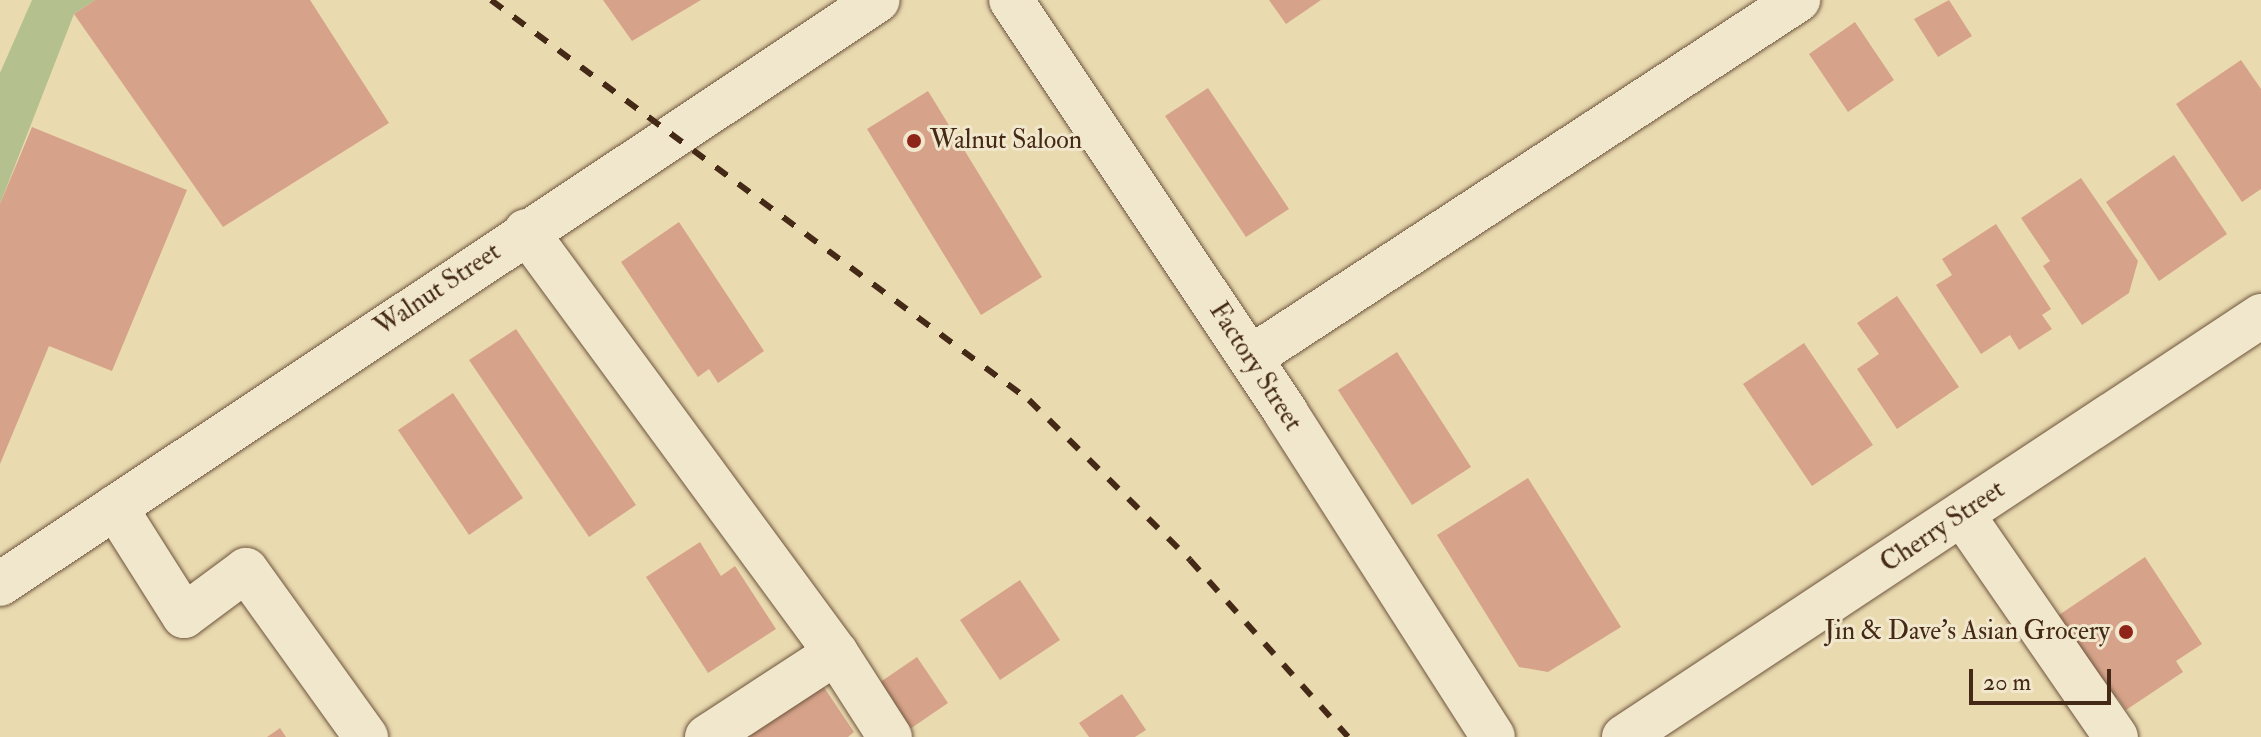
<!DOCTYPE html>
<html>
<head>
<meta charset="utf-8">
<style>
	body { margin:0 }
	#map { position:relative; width:2261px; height:737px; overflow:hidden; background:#eadab0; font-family:"IM FELL Double Pica",serif }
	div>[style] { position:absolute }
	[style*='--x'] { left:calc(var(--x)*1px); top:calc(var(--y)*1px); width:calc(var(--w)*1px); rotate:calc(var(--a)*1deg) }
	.green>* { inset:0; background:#b4c08d }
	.building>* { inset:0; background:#d6a38a }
	.roads { filter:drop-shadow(0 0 2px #6e553d) drop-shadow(0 0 2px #6e553d) }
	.minor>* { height:44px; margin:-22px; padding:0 22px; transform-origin:22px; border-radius:22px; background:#f1e7cc }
	.rail>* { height:6px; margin-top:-3px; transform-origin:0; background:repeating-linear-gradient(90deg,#452917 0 14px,transparent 0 28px) }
	.dots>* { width:22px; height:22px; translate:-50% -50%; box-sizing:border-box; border:4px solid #f1e7cc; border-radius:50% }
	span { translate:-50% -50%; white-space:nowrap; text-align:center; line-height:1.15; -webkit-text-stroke:6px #f1e7cc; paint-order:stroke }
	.poi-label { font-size:26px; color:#452917 }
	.left { translate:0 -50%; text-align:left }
	.right { translate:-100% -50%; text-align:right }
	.street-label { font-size:26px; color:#452917 }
	.scale { position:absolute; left:1969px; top:669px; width:142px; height:36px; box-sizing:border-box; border:4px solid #452917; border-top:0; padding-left:10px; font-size:24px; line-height:28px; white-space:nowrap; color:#452917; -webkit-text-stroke:6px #f1e7cc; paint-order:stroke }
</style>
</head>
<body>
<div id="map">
	<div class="green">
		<i style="clip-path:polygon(32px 0,95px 0,74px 14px,0 204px,0 73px)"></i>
	</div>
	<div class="building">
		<i style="clip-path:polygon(95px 0,310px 0,389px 123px,223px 227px,74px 14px)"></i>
		<i style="clip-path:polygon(603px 0,701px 0,632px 41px)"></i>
		<i style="clip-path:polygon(1269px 0,1321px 0,1286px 24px)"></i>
		<i style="clip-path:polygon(1949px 0,1972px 36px,1938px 57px,1914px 19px)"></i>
		<i style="clip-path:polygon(1855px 22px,1894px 80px,1848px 112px,1809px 54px)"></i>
		<i style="clip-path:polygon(2241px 60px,2261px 89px,2261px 189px,2242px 202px,2176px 104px)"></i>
		<i style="clip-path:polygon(1208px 88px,1289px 209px,1246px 237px,1165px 116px)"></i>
		<i style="clip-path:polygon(928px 91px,1042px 277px,981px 315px,867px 129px)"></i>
		<i style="clip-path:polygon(32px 127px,187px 190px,112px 371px,49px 346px,0 464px,0 204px)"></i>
		<i style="clip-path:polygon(2174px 155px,2227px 234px,2159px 281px,2106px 202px)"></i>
		<i style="clip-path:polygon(2081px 178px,2138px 261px,2129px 293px,2082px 325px,2043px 266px,2050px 261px,2021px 218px)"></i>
		<i style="clip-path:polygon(679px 222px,764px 351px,718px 383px,709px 369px,698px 377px,621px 262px)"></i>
		<i style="clip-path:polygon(1996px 224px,2051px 309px,2042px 315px,2052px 329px,2019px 350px,2010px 335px,1981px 354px,1936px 285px,1952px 275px,1942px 259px)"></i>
		<i style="clip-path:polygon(1897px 296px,1959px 387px,1897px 429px,1857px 369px,1879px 354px,1857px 323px)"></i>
		<i style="clip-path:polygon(516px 329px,636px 505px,589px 537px,469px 360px)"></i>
		<i style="clip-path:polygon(1804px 343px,1873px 445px,1812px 486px,1743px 384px)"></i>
		<i style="clip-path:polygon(1397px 352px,1471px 467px,1412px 505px,1338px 390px)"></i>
		<i style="clip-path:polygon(453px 393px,523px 498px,469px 535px,398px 430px)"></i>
		<i style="clip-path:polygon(1528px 478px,1621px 627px,1548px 672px,1519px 667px,1437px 535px)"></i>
		<i style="clip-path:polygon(700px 542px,721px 576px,735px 566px,776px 629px,708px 673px,646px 577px)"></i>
		<i style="clip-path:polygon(2145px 557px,2202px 644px,2176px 661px,2183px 672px,2126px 710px,2117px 697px,2106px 705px,2050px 621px)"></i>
		<i style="clip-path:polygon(1020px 580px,1060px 640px,1000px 680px,960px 620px)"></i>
		<i style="clip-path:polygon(917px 657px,948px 703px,907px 731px,876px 685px)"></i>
		<i style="clip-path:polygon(817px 677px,854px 732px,848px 737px,748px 737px,741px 728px)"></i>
		<i style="clip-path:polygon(1122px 694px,1146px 730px,1135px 737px,1089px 737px,1079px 723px)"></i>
		<i style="clip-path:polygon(280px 728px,286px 737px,267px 737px)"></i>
	</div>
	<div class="roads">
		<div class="minor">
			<i style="--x:1011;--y:0;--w:496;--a:56.3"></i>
			<i style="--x:1286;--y:413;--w:384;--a:57.4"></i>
			<i style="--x:526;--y:231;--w:524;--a:53.7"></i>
			<i style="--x:1250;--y:358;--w:655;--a:-33.16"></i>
			<i style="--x:115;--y:507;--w:129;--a:57.7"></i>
			<i style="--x:184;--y:616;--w:77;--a:-36.6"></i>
			<i style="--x:246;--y:570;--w:206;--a:54.3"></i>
			<i style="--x:1962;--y:514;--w:271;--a:55.4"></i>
			<i style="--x:0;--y:584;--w:1054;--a:-33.63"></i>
			<i style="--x:707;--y:737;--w:154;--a:-33.1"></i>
			<i style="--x:836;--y:653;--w:100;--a:57.3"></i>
			<i style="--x:1624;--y:737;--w:764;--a:-33.46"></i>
		</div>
	</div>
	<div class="rail">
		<i style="--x:491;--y:0;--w:670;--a:36.63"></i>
		<i style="--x:1029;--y:400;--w:227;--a:44.8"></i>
		<i style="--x:1190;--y:560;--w:237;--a:48.2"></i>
	</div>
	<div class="dots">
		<i style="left:914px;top:141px;background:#8f2418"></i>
		<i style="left:2126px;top:632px;background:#8f2418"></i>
	</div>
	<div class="poi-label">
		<span class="left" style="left:930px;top:141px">Walnut Saloon</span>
		<span class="right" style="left:2110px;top:632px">Jin &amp; Dave's Asian Grocery</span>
	</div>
	<div class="street-label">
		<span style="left:438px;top:290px;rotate:-34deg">Walnut Street</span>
		<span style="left:1255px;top:367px;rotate:57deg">Factory Street</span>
		<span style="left:1943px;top:527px;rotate:-34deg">Cherry Street</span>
	</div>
	<div class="scale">20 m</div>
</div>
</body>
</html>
